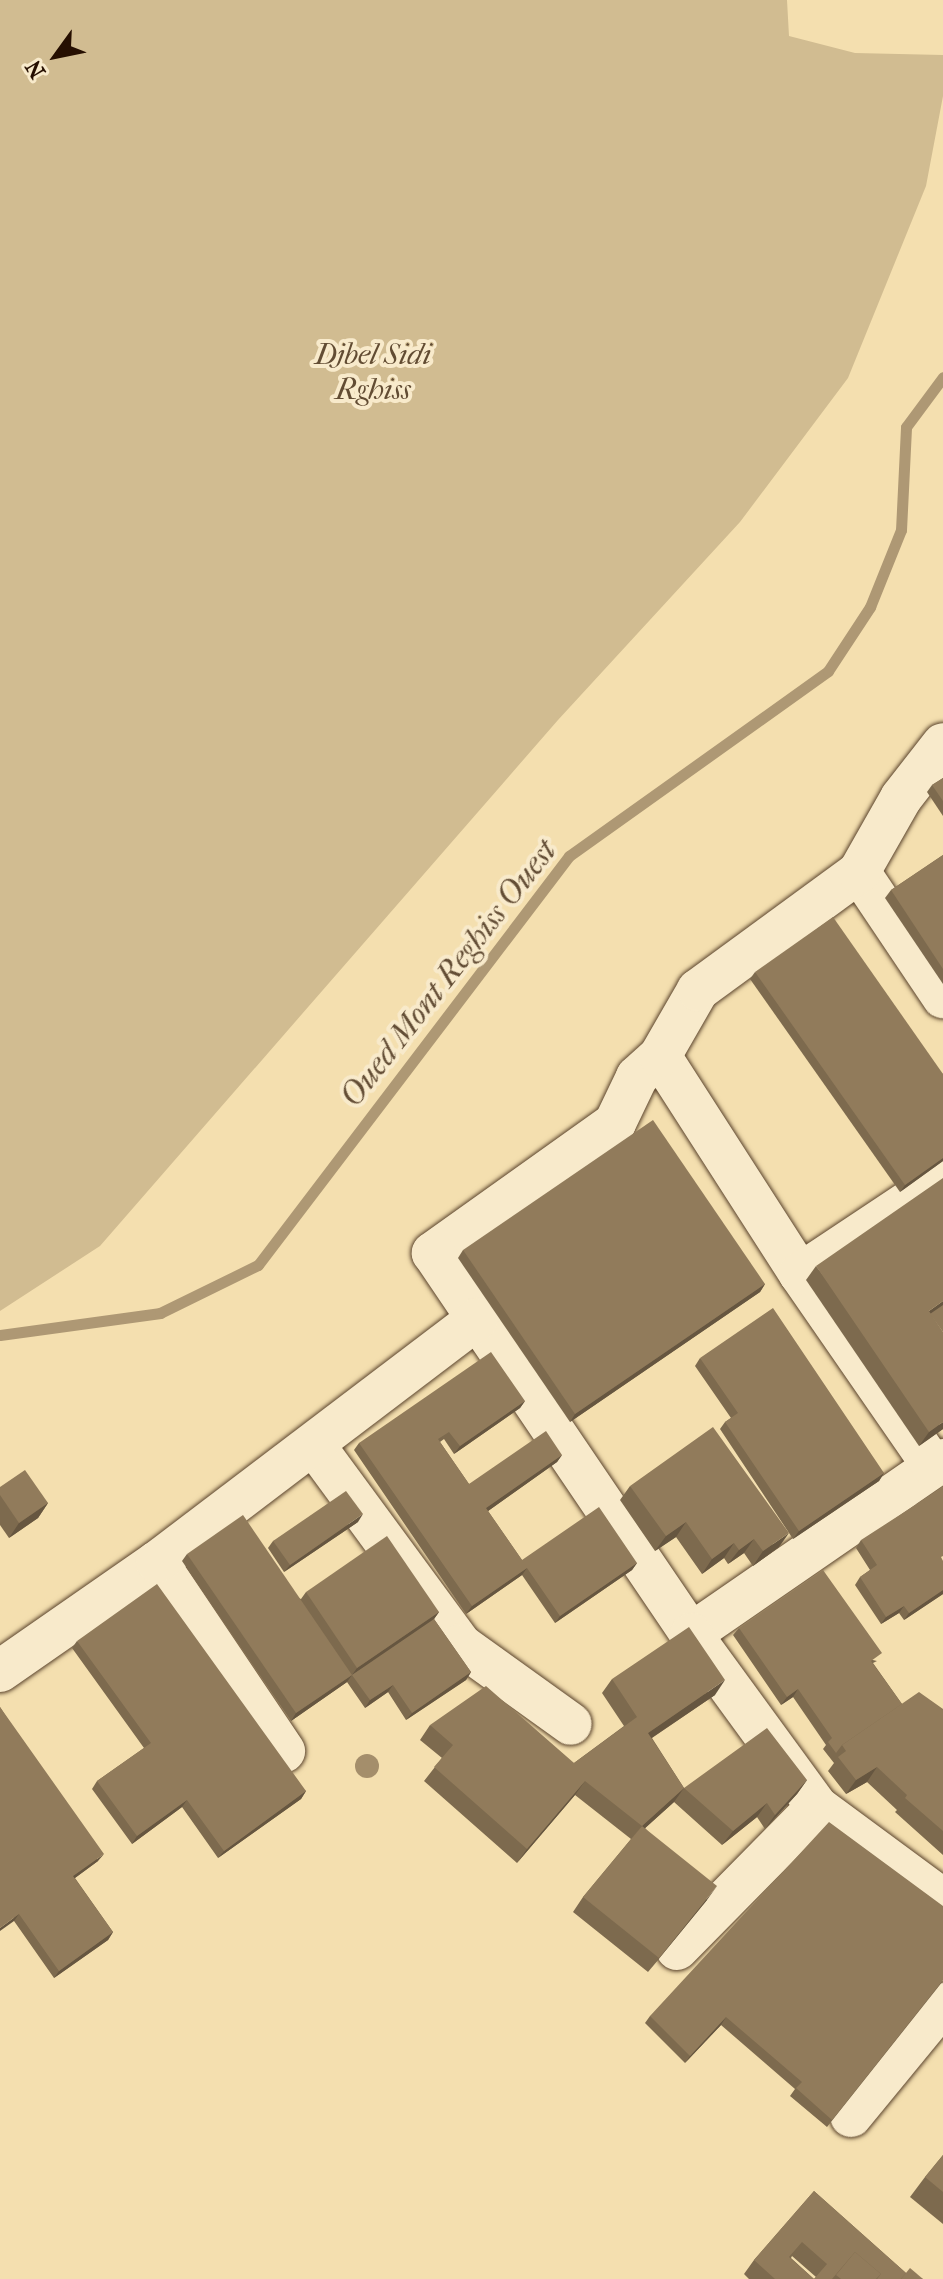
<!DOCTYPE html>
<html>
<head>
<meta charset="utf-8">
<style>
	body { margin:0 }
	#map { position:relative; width:943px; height:2279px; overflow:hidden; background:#f4dfaf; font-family:"IM FELL French Canon",serif }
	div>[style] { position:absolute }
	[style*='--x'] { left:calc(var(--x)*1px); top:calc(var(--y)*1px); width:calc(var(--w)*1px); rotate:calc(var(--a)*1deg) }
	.green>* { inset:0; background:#d1bc91 }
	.stream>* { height:11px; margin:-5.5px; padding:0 5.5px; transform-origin:5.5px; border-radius:5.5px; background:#ae9874 }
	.roads { filter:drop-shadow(0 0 2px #5a432c) drop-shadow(0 0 2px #5a432c) }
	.minor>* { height:42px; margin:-21px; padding:0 21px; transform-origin:21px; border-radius:21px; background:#f8eacb }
	.trees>* { width:24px; height:24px; margin:-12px; border-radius:50%; background:#a48e6b }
	.wall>* { inset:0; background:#7d6a4e }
	.shaded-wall>* { inset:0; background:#665640 }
	.building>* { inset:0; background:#917b5b }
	span { translate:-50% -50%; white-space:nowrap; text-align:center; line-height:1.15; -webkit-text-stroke:8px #f8eacb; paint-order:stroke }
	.park-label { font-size:30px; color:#624c33; font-style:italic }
	.water-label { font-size:32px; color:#634d35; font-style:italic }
	.north { position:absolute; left:16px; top:16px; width:80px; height:80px; -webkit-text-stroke:6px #f8eacb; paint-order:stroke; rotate:237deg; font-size:22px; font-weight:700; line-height:32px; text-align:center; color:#260f01 }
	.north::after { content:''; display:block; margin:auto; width:28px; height:36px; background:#260f01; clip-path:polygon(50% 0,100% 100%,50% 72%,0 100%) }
</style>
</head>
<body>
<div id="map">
	<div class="green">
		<i style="clip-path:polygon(0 0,787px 0,789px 36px,855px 53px,943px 55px,943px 96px,926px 186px,848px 378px,740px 522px,558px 720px,100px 1246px,0 1311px)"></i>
	</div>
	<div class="stream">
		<i style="--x:0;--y:1335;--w:162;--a:-7.8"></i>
		<i style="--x:160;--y:1313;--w:109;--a:-26.1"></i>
		<i style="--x:258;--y:1265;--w:514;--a:-52.75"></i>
		<i style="--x:569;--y:856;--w:318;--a:-35.5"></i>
		<i style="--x:828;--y:671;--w:77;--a:-56.7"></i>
		<i style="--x:870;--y:607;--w:83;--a:-68.1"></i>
		<i style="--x:901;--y:530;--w:103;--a:-87.2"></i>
		<i style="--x:906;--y:427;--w:62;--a:-53.5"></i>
	</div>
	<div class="roads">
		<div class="minor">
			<i style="--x:859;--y:872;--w:151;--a:56.1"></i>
			<i style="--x:660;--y:1056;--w:31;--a:138"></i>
			<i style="--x:637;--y:1077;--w:51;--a:115.6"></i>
			<i style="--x:615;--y:1123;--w:224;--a:144.5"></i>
			<i style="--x:433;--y:1253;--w:460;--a:55.9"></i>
			<i style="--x:800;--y:1274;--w:259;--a:-122.7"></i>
			<i style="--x:660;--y:1056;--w:76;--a:-60.1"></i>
			<i style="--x:698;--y:990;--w:200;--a:-36.2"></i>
			<i style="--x:859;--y:872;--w:85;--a:-60.4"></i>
			<i style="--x:901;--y:798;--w:68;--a:-52.1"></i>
			<i style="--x:314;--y:1445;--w:248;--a:53.7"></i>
			<i style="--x:461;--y:1645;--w:135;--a:35.7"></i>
			<i style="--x:943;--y:1460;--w:306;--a:145.4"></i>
			<i style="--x:691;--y:1634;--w:214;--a:53.9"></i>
			<i style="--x:817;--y:1807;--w:157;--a:36.4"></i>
			<i style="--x:933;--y:1466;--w:234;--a:-124.7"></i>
			<i style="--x:800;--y:1274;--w:172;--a:-33.6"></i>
			<i style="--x:157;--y:1562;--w:228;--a:56.1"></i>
			<i style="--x:0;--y:1671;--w:191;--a:-34.8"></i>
			<i style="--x:157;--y:1562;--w:402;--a:-37.2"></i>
			<i style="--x:677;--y:1949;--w:199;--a:-45.4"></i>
			<i style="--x:851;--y:2116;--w:145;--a:-50.6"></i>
		</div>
	</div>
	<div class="trees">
		<i style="left:367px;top:1766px"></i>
	</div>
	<div class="wall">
		<i style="clip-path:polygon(943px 778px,943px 816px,927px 792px,932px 785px)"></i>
		<i style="clip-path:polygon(943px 855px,943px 984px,885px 898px,891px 890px)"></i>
		<i style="clip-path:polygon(755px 972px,943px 1074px,943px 1161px,900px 1192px,750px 979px)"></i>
		<i style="clip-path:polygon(463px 1250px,765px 1284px,760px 1292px,570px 1422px,458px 1258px)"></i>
		<i style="clip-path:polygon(816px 1266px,943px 1429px,919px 1446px,806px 1280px)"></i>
		<i style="clip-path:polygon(700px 1358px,884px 1473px,879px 1481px,793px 1539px,720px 1429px,725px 1422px,731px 1418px,695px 1366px)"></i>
		<i style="clip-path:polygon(525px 1401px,520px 1408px,454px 1454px,444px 1439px,440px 1442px,469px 1484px,562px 1455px,557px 1462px,488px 1511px,522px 1560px,637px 1563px,632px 1570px,555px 1623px,522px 1575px,466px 1614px,354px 1450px,359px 1443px)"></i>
		<i style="clip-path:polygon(630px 1486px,779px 1547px,753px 1566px,744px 1553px,728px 1564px,724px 1558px,702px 1574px,676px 1537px,655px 1551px,620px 1500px)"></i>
		<i style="clip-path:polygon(0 1487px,48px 1503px,38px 1518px,9px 1538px,0 1525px)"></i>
		<i style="clip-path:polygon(358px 1522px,284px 1572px,268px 1548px,273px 1541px)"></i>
		<i style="clip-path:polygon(861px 1540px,943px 1561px,943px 1594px,904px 1620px,899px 1613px,881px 1624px,855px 1585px,860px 1577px,870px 1570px,856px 1548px)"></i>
		<i style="clip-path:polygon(187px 1554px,301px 1599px,306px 1592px,439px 1612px,434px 1619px,471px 1672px,466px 1680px,406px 1720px,388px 1692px,365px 1708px,347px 1682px,291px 1721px,182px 1561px)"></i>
		<i style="clip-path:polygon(739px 1628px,877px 1661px,873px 1663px,902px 1704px,943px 1709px,943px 1855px,895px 1812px,897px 1810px,867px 1782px,846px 1794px,828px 1771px,834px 1763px,823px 1749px,826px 1745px,793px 1697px,781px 1705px,733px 1635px)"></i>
		<i style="clip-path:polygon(77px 1641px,306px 1791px,301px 1799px,218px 1858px,182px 1807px,132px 1844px,92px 1789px,97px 1781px,144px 1748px,72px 1648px)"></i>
		<i style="clip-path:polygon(612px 1679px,715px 1695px,652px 1738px,684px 1788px,807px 1780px,797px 1794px,765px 1829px,757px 1817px,722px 1845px,674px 1802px,645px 1828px,707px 1900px,648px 1972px,573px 1912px,583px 1897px,631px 1839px,575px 1795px,517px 1863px,424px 1781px,442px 1758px,420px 1740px,430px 1725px,574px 1763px,624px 1726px,602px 1693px)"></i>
		<i style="clip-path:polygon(0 1707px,98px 1861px,75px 1878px,113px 1932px,108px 1940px,54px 1978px,14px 1921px)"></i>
		<i style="clip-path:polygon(943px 1981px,827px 2127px,790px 2096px,795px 2089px,721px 2025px,685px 2063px,645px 2023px,650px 2016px)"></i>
		<i style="clip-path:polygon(943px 2155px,943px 2224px,910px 2197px,925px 2177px)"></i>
		<i style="clip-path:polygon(814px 2191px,906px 2273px,923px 2279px,814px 2279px,816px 2277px,792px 2256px,791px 2258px,814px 2279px,749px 2279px,744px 2274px,754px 2260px)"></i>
	</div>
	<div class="shaded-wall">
		<i style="clip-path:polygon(943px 1158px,943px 1161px,900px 1192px,905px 1185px)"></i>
		<i style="clip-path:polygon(765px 1284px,760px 1292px,570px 1422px,575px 1414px)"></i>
		<i style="clip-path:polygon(943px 1301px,943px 1309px,926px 1321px,929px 1311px)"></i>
		<i style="clip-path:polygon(525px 1401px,520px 1408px,454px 1454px,460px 1446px)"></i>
		<i style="clip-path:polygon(943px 1422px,943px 1429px,919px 1446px,929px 1432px)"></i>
		<i style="clip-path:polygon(562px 1455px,557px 1462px,481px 1516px,486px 1508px)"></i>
		<i style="clip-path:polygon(884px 1473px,879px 1481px,793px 1539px,799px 1531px)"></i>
		<i style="clip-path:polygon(48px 1503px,38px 1518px,9px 1538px,19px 1523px)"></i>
		<i style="clip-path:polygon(363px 1514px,358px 1522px,284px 1572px,290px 1565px)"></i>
		<i style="clip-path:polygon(686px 1522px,676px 1537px,655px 1551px,666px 1536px)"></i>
		<i style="clip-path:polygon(789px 1533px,779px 1547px,753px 1566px,763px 1551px)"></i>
		<i style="clip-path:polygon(754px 1539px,744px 1553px,728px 1564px,739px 1550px)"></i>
		<i style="clip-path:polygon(734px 1543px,724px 1558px,702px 1574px,712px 1559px)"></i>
		<i style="clip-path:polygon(637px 1563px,632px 1570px,555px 1623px,560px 1616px)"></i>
		<i style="clip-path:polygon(527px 1568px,522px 1575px,466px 1614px,472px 1606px)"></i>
		<i style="clip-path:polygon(943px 1590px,943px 1594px,904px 1620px,909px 1613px)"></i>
		<i style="clip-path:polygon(904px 1606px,899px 1613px,881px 1624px,886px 1617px)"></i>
		<i style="clip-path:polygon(439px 1612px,429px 1626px,352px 1675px,347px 1682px,291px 1721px,296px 1713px,352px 1675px,357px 1668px)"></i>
		<i style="clip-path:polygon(471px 1672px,466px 1680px,406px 1720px,412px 1713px)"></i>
		<i style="clip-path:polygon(725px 1680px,715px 1695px,638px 1747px,648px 1733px)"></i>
		<i style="clip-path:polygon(393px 1685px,388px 1692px,365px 1708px,370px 1700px)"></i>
		<i style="clip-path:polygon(798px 1689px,793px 1697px,781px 1705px,787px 1697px)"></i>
		<i style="clip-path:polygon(877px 1767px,867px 1782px,846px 1794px,856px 1780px)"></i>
		<i style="clip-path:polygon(807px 1780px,797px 1794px,765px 1829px,775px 1815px)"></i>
		<i style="clip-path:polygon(585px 1781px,575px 1795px,517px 1863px,527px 1849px)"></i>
		<i style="clip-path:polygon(684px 1788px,674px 1802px,632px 1840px,642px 1826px)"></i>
		<i style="clip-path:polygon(306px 1791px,301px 1799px,218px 1858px,224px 1851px)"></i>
		<i style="clip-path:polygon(187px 1800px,182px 1807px,132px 1844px,137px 1836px)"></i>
		<i style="clip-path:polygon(767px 1803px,757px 1817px,722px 1845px,733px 1831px)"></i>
		<i style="clip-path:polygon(104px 1854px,98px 1861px,68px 1883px,73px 1876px)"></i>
		<i style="clip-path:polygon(717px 1886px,707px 1900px,648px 1972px,659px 1958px)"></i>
		<i style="clip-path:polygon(19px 1914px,14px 1921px,0 1931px,0 1928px)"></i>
		<i style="clip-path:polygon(113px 1932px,108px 1940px,54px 1978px,59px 1971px)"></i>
		<i style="clip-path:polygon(726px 2017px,721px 2025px,685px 2063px,690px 2056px)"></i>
	</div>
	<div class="building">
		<i style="clip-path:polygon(943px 778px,943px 801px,932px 785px)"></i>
		<i style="clip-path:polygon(943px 855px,943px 969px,891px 890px)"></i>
		<i style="clip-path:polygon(833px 917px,943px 1074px,943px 1158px,905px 1185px,755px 972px)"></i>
		<i style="clip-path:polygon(653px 1120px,765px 1284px,575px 1414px,463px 1250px)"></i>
		<i style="clip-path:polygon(943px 1178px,943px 1301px,929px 1311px,943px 1332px,943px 1422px,929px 1432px,816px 1266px)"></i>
		<i style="clip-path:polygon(943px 1305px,943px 1332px,930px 1314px)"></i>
		<i style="clip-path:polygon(773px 1308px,884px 1473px,799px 1531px,725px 1422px,738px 1413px,700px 1358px)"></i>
		<i style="clip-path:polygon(491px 1352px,525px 1401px,460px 1446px,449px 1432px,438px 1439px,469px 1484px,546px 1431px,562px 1455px,486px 1508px,522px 1560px,599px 1507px,637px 1563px,560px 1616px,527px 1568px,472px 1606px,359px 1443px)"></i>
		<i style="clip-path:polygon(713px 1427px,789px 1533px,763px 1551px,754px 1539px,739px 1550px,734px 1543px,712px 1559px,686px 1522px,666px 1536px,630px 1486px)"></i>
		<i style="clip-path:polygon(25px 1470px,48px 1503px,19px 1523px,0 1495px,0 1487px)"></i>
		<i style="clip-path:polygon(943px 1487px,943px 1556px,941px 1557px,943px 1561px,943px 1590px,909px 1613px,904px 1606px,886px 1617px,860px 1577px,877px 1565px,861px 1540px)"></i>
		<i style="clip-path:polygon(346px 1491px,363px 1514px,290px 1565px,273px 1541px)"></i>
		<i style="clip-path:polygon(243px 1515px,352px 1675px,296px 1713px,187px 1554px)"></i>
		<i style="clip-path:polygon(387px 1536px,439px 1612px,357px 1668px,306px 1592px)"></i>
		<i style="clip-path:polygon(823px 1570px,882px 1653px,871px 1661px,902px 1704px,842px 1745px,836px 1753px,828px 1742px,832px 1738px,798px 1689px,787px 1697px,739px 1628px)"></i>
		<i style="clip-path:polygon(157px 1584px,306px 1791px,224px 1851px,187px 1800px,137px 1836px,97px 1781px,151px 1743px,77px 1641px)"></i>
		<i style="clip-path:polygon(434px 1619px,471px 1672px,412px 1713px,393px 1685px,370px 1700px,352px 1675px)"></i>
		<i style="clip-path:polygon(689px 1627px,725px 1680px,648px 1733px,684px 1788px,642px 1826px,585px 1781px,527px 1849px,434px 1767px,453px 1745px,430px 1725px,486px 1686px,574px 1763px,637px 1717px,612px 1679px)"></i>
		<i style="clip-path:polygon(919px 1692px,943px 1709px,943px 1831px,905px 1798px,907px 1795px,877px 1767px,856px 1780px,838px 1757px,846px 1751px,842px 1745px)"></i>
		<i style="clip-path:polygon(0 1707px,104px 1854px,73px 1876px,113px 1932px,59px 1971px,19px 1914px,0 1928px)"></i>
		<i style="clip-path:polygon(767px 1728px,807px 1780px,775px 1815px,767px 1803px,733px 1831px,684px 1788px)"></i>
		<i style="clip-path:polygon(829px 1822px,943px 1906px,943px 1980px,832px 2120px,796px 2088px,802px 2082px,726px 2017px,690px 2056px,650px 2016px)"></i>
		<i style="clip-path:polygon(642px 1826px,717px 1886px,659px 1958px,583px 1897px)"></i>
		<i style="clip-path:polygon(943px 2155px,943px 2192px,925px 2177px)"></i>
		<i style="clip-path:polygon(814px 2191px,906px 2273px,901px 2279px,877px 2279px,881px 2274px,855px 2252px,832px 2279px,814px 2279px,827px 2264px,802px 2242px,789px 2257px,814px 2279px,775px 2279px,754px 2260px)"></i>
		<i style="clip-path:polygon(855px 2252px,881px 2274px,876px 2279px,841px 2279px,836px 2275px)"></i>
		<i style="clip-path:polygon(910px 2268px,923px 2279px,901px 2279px)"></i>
	</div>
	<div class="park-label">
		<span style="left:373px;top:372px">Djbel Sidi<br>Rghiss</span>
	</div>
	<div class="water-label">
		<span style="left:449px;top:974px;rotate:-52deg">Oued Mont Reghiss Ouest</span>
	</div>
	<div class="north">N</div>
</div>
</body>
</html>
